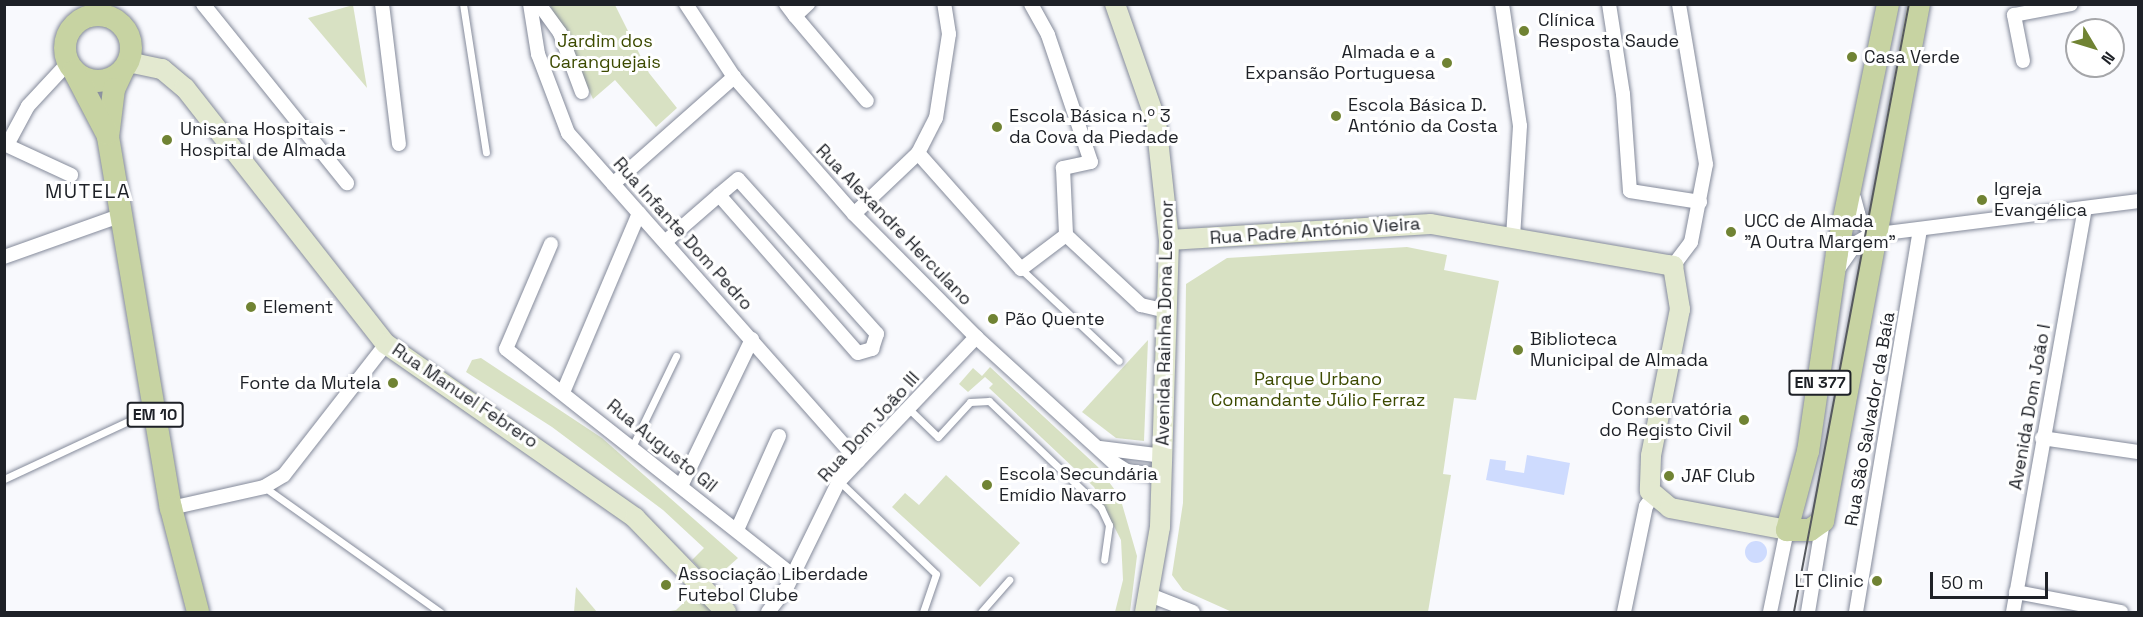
<!DOCTYPE html>
<html>
<head>
<meta charset="utf-8">
<style>
	body { margin:0 }
	#map { position:relative; width:2143px; height:617px; overflow:hidden; background:#f8f9fd; font-family:"Space Grotesk",sans-serif }
	div>[style] { position:absolute }
	[style*='--x'] { left:calc(var(--x)*1px); top:calc(var(--y)*1px); width:calc(var(--w)*1px); rotate:calc(var(--a)*1deg) }
	.green>* { inset:0; background:#d8e1c3 }
	.water>* { inset:0; background:#cedbfe }
	.round { border-radius:50% }
	.roads { filter:drop-shadow(0 0 2px #848a9a) drop-shadow(0 0 2px #848a9a) }
	.lane>* { height:7px; margin:-3.5px; padding:0 3.5px; transform-origin:3.5px; border-radius:3.5px; background:#fff }
	.street>* { height:14px; margin:-7px; padding:0 7px; transform-origin:7px; border-radius:7px; background:#fff }
	.secondary>* { height:20px; margin:-10px; padding:0 10px; transform-origin:10px; border-radius:10px; background:#e3e9d0 }
	.primary>* { height:22px; margin:-11px; padding:0 11px; transform-origin:11px; border-radius:11px; background:#c7d3a2 }
	.primary>.ring { margin:-11px; padding:0; box-sizing:content-box; background:none; border:22px solid #c7d3a2; border-radius:50% }
	.tram>* { height:1.5px; margin:-0.75px; padding:0 0.75px; transform-origin:0.75px; border-radius:0.75px; background:#56595e }
	.dots>* { width:16px; height:16px; translate:-50% -50%; box-sizing:border-box; border:3px solid #fff; border-radius:50% }
	span { translate:-50% -50%; white-space:nowrap; text-align:center; line-height:1.15; -webkit-text-stroke:6px #fff; paint-order:stroke }
	.shield-label span { padding:2px 4px; background:#fff; border:2px solid; border-radius:4px; -webkit-text-stroke-width:0 }
	.shield-label { font-size:16px; color:#1e2127; font-weight:700 }
	.poi-label { font-size:18px; color:#1e2127 }
	.left { translate:0 -50%; text-align:left }
	.right { translate:-100% -50%; text-align:right }
	.park-label { font-size:18px; color:#3c4a00 }
	.street-label { font-size:18px; color:#1e2127 }
	.neighbourhood-label { font-size:20px; color:#1e2127; letter-spacing:1.5px }
	.frame { position:absolute; inset:0; border:6px solid #1e2127; pointer-events:none }
	.north { position:absolute; left:2065px; top:18px; width:60px; height:60px; box-sizing:border-box; background:#fff; border:2px solid #a5a6a9; border-radius:50%; rotate:128deg; font-size:16px; font-weight:700; line-height:24px; text-align:center; color:#1e2127 }
	.north::after { content:''; display:block; margin:auto; width:21px; height:27px; background:#708333; clip-path:polygon(50% 0,100% 100%,50% 72%,0 100%) }
	.scale { position:absolute; left:1930px; top:572px; width:118px; height:27px; box-sizing:border-box; border:3px solid #1e2127; border-top:0; padding-left:8px; font-size:18px; line-height:21px; white-space:nowrap; color:#1e2127; -webkit-text-stroke:4px #fff; paint-order:stroke }
</style>
</head>
<body>
<div id="map">
	<div class="green">
		<i style="clip-path:polygon(353px 5px,367px 88px,308px 18px)"></i>
		<i style="clip-path:polygon(550px 5px,615px 5px,649px 73px,677px 108px,656px 127px,615px 80px,593px 99px)"></i>
		<i style="clip-path:polygon(1407px 247px,1447px 255px,1444px 270px,1499px 281px,1476px 400px,1454px 398px,1443px 474px,1451px 475px,1428px 612px,1232px 612px,1183px 590px,1172px 575px,1183px 503px,1186px 284px,1227px 258px)"></i>
		<i style="clip-path:polygon(1148px 340px,1144px 441px,1116px 438px,1082px 412px)"></i>
		<i style="clip-path:polygon(481px 358px,602px 438px,738px 558px,711px 582px,692px 560px,704px 548px,663px 510px,552px 427px,466px 372px,472px 360px)"></i>
		<i style="clip-path:polygon(990px 367px,1098px 467px,1120px 497px,1137px 556px,1130px 612px,1115px 612px,1123px 580px,1121px 540px,1094px 487px,989px 388px,993px 384px,985px 377px,968px 392px,959px 384px,973px 368px,982px 376px)"></i>
		<i style="clip-path:polygon(946px 475px,1020px 543px,980px 587px,892px 507px,905px 493px,919px 505px)"></i>
		<i style="clip-path:polygon(576px 587px,597px 612px,574px 612px)"></i>
		<i style="clip-path:polygon(697px 590px,714px 612px,664px 612px,676px 610px)"></i>
	</div>
	<div class="water">
		<i style="clip-path:polygon(1527px 455px,1570px 463px,1564px 495px,1486px 480px,1490px 459px,1506px 461px,1505px 470px,1524px 473px)"></i>
		<i class="round" style="left:1745px;top:541px;width:22px;height:22px"></i>
	</div>
	<div class="roads">
		<div class="lane">
			<i style="--x:463;--y:4;--w:150;--a:81.2"></i>
			<i style="--x:1021;--y:269;--w:134;--a:43.2"></i>
			<i style="--x:909;--y:409;--w:40;--a:44"></i>
			<i style="--x:938;--y:437;--w:47;--a:-47.6"></i>
			<i style="--x:970;--y:402;--w:19;--a:-3"></i>
			<i style="--x:989;--y:401;--w:155;--a:43.7"></i>
			<i style="--x:1101;--y:508;--w:19;--a:65"></i>
			<i style="--x:1109;--y:525;--w:35;--a:98"></i>
			<i style="--x:633;--y:445;--w:99;--a:-64.2"></i>
			<i style="--x:4;--y:479;--w:163;--a:-25"></i>
			<i style="--x:839;--y:481;--w:134;--a:43.8"></i>
			<i style="--x:936;--y:574;--w:40;--a:108.9"></i>
			<i style="--x:264;--y:487;--w:216;--a:35.4"></i>
			<i style="--x:981;--y:612;--w:43;--a:-48.8"></i>
		</div>
		<div class="street">
			<i style="--x:203;--y:4;--w:230;--a:51.2"></i>
			<i style="--x:382;--y:4;--w:141;--a:83.1"></i>
			<i style="--x:530;--y:4;--w:51;--a:80.9"></i>
			<i style="--x:538;--y:54;--w:85;--a:69.2"></i>
			<i style="--x:568;--y:133;--w:438;--a:48.5"></i>
			<i style="--x:539;--y:4;--w:36;--a:54"></i>
			<i style="--x:560;--y:33;--w:63;--a:69.6"></i>
			<i style="--x:686;--y:4;--w:87;--a:56.7"></i>
			<i style="--x:734;--y:77;--w:182;--a:48.8"></i>
			<i style="--x:854;--y:214;--w:173;--a:45.2"></i>
			<i style="--x:976;--y:337;--w:187;--a:42.4"></i>
			<i style="--x:1114;--y:463;--w:15;--a:32"></i>
			<i style="--x:1127;--y:471;--w:35;--a:8"></i>
			<i style="--x:786;--y:4;--w:15;--a:53"></i>
			<i style="--x:795;--y:16;--w:18;--a:-43"></i>
			<i style="--x:1031;--y:4;--w:35;--a:61"></i>
			<i style="--x:1048;--y:35;--w:134;--a:71.3"></i>
			<i style="--x:1091;--y:162;--w:29;--a:168"></i>
			<i style="--x:1063;--y:168;--w:67;--a:87.4"></i>
			<i style="--x:1502;--y:4;--w:123;--a:81.6"></i>
			<i style="--x:1520;--y:126;--w:110;--a:93.6"></i>
			<i style="--x:1609;--y:4;--w:91;--a:81.2"></i>
			<i style="--x:1623;--y:94;--w:97;--a:85.9"></i>
			<i style="--x:1630;--y:191;--w:71;--a:8.9"></i>
			<i style="--x:795;--y:16;--w:111;--a:49.7"></i>
			<i style="--x:2023;--y:61;--w:47;--a:-101.1"></i>
			<i style="--x:2014;--y:15;--w:58;--a:-10.9"></i>
			<i style="--x:4;--y:144;--w:74;--a:24.8"></i>
			<i style="--x:7;--y:145;--w:44;--a:-61.7"></i>
			<i style="--x:28;--y:106;--w:59;--a:-47.1"></i>
			<i style="--x:918;--y:153;--w:155;--a:48.4"></i>
			<i style="--x:1021;--y:269;--w:56;--a:-37.1"></i>
			<i style="--x:1066;--y:235;--w:103;--a:43"></i>
			<i style="--x:1141;--y:305;--w:27;--a:13"></i>
			<i style="--x:613;--y:184;--w:162;--a:-41.5"></i>
			<i style="--x:1854;--y:198;--w:24;--a:75"></i>
			<i style="--x:1860;--y:221;--w:21;--a:39"></i>
			<i style="--x:854;--y:214;--w:88;--a:-43.6"></i>
			<i style="--x:918;--y:153;--w:39;--a:-63"></i>
			<i style="--x:936;--y:118;--w:85;--a:-81.2"></i>
			<i style="--x:949;--y:34;--w:30;--a:-99"></i>
			<i style="--x:665;--y:242;--w:72;--a:-41"></i>
			<i style="--x:719;--y:195;--w:210;--a:48.7"></i>
			<i style="--x:858;--y:353;--w:15;--a:-16"></i>
			<i style="--x:872;--y:349;--w:16;--a:-72"></i>
			<i style="--x:877;--y:334;--w:208;--a:-131.9"></i>
			<i style="--x:738;--y:179;--w:25;--a:140"></i>
			<i style="--x:551;--y:244;--w:114;--a:113.2"></i>
			<i style="--x:506;--y:349;--w:366;--a:38.3"></i>
			<i style="--x:4;--y:257;--w:125;--a:-19.6"></i>
			<i style="--x:1673;--y:266;--w:30;--a:-53"></i>
			<i style="--x:1691;--y:242;--w:79;--a:-79.1"></i>
			<i style="--x:1706;--y:164;--w:162;--a:-99.6"></i>
			<i style="--x:1838;--y:269;--w:32;--a:-55"></i>
			<i style="--x:1856;--y:243;--w:16;--a:-30"></i>
			<i style="--x:1870;--y:235;--w:270;--a:-7.2"></i>
			<i style="--x:564;--y:390;--w:192;--a:-67"></i>
			<i style="--x:2042;--y:438;--w:97;--a:8.3"></i>
			<i style="--x:1100;--y:448;--w:64;--a:7.2"></i>
			<i style="--x:682;--y:484;--w:161;--a:-64.2"></i>
			<i style="--x:171;--y:508;--w:95;--a:-12.7"></i>
			<i style="--x:264;--y:487;--w:23;--a:-31"></i>
			<i style="--x:284;--y:475;--w:166;--a:-52.1"></i>
			<i style="--x:737;--y:530;--w:103;--a:-65.9"></i>
			<i style="--x:2016;--y:592;--w:107;--a:10.8"></i>
			<i style="--x:1150;--y:595;--w:46;--a:21.6"></i>
			<i style="--x:768;--y:612;--w:29;--a:-52"></i>
			<i style="--x:786;--y:589;--w:120;--a:-63.9"></i>
			<i style="--x:839;--y:481;--w:199;--a:-46.4"></i>
			<i style="--x:1624;--y:612;--w:108;--a:-78.3"></i>
			<i style="--x:1646;--y:506;--w:12;--a:-55"></i>
			<i style="--x:1770;--y:612;--w:84;--a:-78.3"></i>
			<i style="--x:1808;--y:612;--w:92;--a:-80.6"></i>
			<i style="--x:1856;--y:612;--w:386;--a:-80.5"></i>
			<i style="--x:2013;--y:612;--w:410;--a:-79.9"></i>
		</div>
		<div class="secondary">
			<i style="--x:1115;--y:4;--w:124;--a:70.7"></i>
			<i style="--x:1156;--y:121;--w:120;--a:83.8"></i>
			<i style="--x:1169;--y:240;--w:287;--a:91.8"></i>
			<i style="--x:1160;--y:527;--w:86;--a:100"></i>
			<i style="--x:128;--y:62;--w:35;--a:12"></i>
			<i style="--x:162;--y:69;--w:30;--a:40"></i>
			<i style="--x:185;--y:88;--w:325;--a:51.9"></i>
			<i style="--x:386;--y:344;--w:304;--a:34.9"></i>
			<i style="--x:635;--y:518;--w:131;--a:45.9"></i>
			<i style="--x:1169;--y:240;--w:262;--a:-3.5"></i>
			<i style="--x:1431;--y:224;--w:246;--a:9.8"></i>
			<i style="--x:1673;--y:266;--w:44;--a:80.8"></i>
			<i style="--x:1680;--y:309;--w:150;--a:101.2"></i>
			<i style="--x:1651;--y:456;--w:35;--a:92"></i>
			<i style="--x:1650;--y:491;--w:26;--a:40"></i>
			<i style="--x:1670;--y:508;--w:119;--a:10.6"></i>
		</div>
		<div class="primary">
			<i style="--x:1888;--y:4;--w:254;--a:101.6"></i>
			<i style="--x:1837;--y:253;--w:200;--a:98.3"></i>
			<i style="--x:1808;--y:451;--w:82;--a:104.9"></i>
			<i style="--x:1787;--y:530;--w:23;--a:0"></i>
			<i style="--x:1810;--y:530;--w:16;--a:-35"></i>
			<i style="--x:1823;--y:521;--w:526;--a:-79.48"></i>
			<i class="ring" style="left:65px;top:15px;width:44px;height:44px"></i>
			<i style="--x:123;--y:70;--w:21;--a:115"></i>
			<i style="--x:114;--y:89;--w:48;--a:97.1"></i>
			<i style="--x:108;--y:137;--w:376;--a:80.4"></i>
			<i style="--x:171;--y:508;--w:107;--a:75.4"></i>
			<i style="--x:74;--y:71;--w:71;--a:62.4"></i>
		</div>
	</div>
	<div class="tram">
		<i style="--x:1794;--y:612;--w:619;--a:-79.29"></i>
	</div>
	<div class="dots">
		<i style="left:1524px;top:31px;background:#708333"></i>
		<i style="left:1852px;top:57px;background:#708333"></i>
		<i style="left:1447px;top:63px;background:#708333"></i>
		<i style="left:1336px;top:116px;background:#708333"></i>
		<i style="left:997px;top:127px;background:#708333"></i>
		<i style="left:167px;top:140px;background:#708333"></i>
		<i style="left:1982px;top:200px;background:#708333"></i>
		<i style="left:1731px;top:232px;background:#708333"></i>
		<i style="left:251px;top:307px;background:#708333"></i>
		<i style="left:993px;top:319px;background:#708333"></i>
		<i style="left:1518px;top:350px;background:#708333"></i>
		<i style="left:393px;top:383px;background:#708333"></i>
		<i style="left:1744px;top:420px;background:#708333"></i>
		<i style="left:1669px;top:476px;background:#708333"></i>
		<i style="left:987px;top:485px;background:#708333"></i>
		<i style="left:1877px;top:581px;background:#708333"></i>
		<i style="left:666px;top:585px;background:#708333"></i>
	</div>
	<div class="shield-label">
		<span style="left:1820px;top:383px">EN 377</span>
		<span style="left:155px;top:415px">EM 10</span>
	</div>
	<div class="poi-label">
		<span class="left" style="left:1538px;top:31px">Clínica<br>Resposta Saude</span>
		<span class="right" style="left:1435px;top:63px">Almada e a<br>Expansão Portuguesa</span>
		<span class="left" style="left:1864px;top:57px">Casa Verde</span>
		<span class="left" style="left:1348px;top:116px">Escola Básica D.<br>António da Costa</span>
		<span class="left" style="left:1009px;top:127px">Escola Básica n.º 3<br>da Cova da Piedade</span>
		<span class="left" style="left:180px;top:140px">Unisana Hospitais -<br>Hospital de Almada</span>
		<span class="left" style="left:1994px;top:200px">Igreja<br>Evangélica</span>
		<span class="left" style="left:1744px;top:232px">UCC de Almada<br>"A Outra Margem"</span>
		<span class="left" style="left:263px;top:307px">Element</span>
		<span class="left" style="left:1005px;top:319px">Pão Quente</span>
		<span class="left" style="left:1530px;top:350px">Biblioteca<br>Municipal de Almada</span>
		<span class="right" style="left:381px;top:383px">Fonte da Mutela</span>
		<span class="right" style="left:1732px;top:420px">Conservatória<br>do Registo Civil</span>
		<span class="left" style="left:999px;top:485px">Escola Secundária<br>Emídio Navarro</span>
		<span class="left" style="left:1681px;top:476px">JAF Club</span>
		<span class="left" style="left:678px;top:585px">Associação Liberdade<br>Futebol Clube</span>
		<span class="right" style="left:1864px;top:581px">LT Clinic</span>
	</div>
	<div class="park-label">
		<span style="left:605px;top:52px">Jardim dos<br>Caranguejais</span>
		<span style="left:1318px;top:390px">Parque Urbano<br>Comandante Júlio Ferraz</span>
	</div>
	<div class="street-label">
		<span style="left:894px;top:225px;rotate:46deg">Rua Alexandre Herculano</span>
		<span style="left:1315px;top:231px;rotate:-4deg">Rua Padre António Vieira</span>
		<span style="left:683px;top:234px;rotate:48deg">Rua Infante Dom Pedro</span>
		<span style="left:1165px;top:323px;rotate:-89deg">Avenida Rainha Dona Leonor</span>
		<span style="left:465px;top:396px;rotate:34deg">Rua Manuel Febrero</span>
		<span style="left:2030px;top:407px;rotate:-80deg">Avenida Dom João I</span>
		<span style="left:1870px;top:419px;rotate:-80deg">Rua São Salvador da Baía</span>
		<span style="left:869px;top:427px;rotate:-48deg">Rua Dom João III</span>
		<span style="left:662px;top:446px;rotate:39deg">Rua Augusto Gil</span>
	</div>
	<div class="neighbourhood-label">
		<span style="left:88px;top:191px">MUTELA</span>
	</div>
	<div class="frame"></div>
	<div class="north">N</div>
	<div class="scale">50 m</div>
</div>
</body>
</html>
